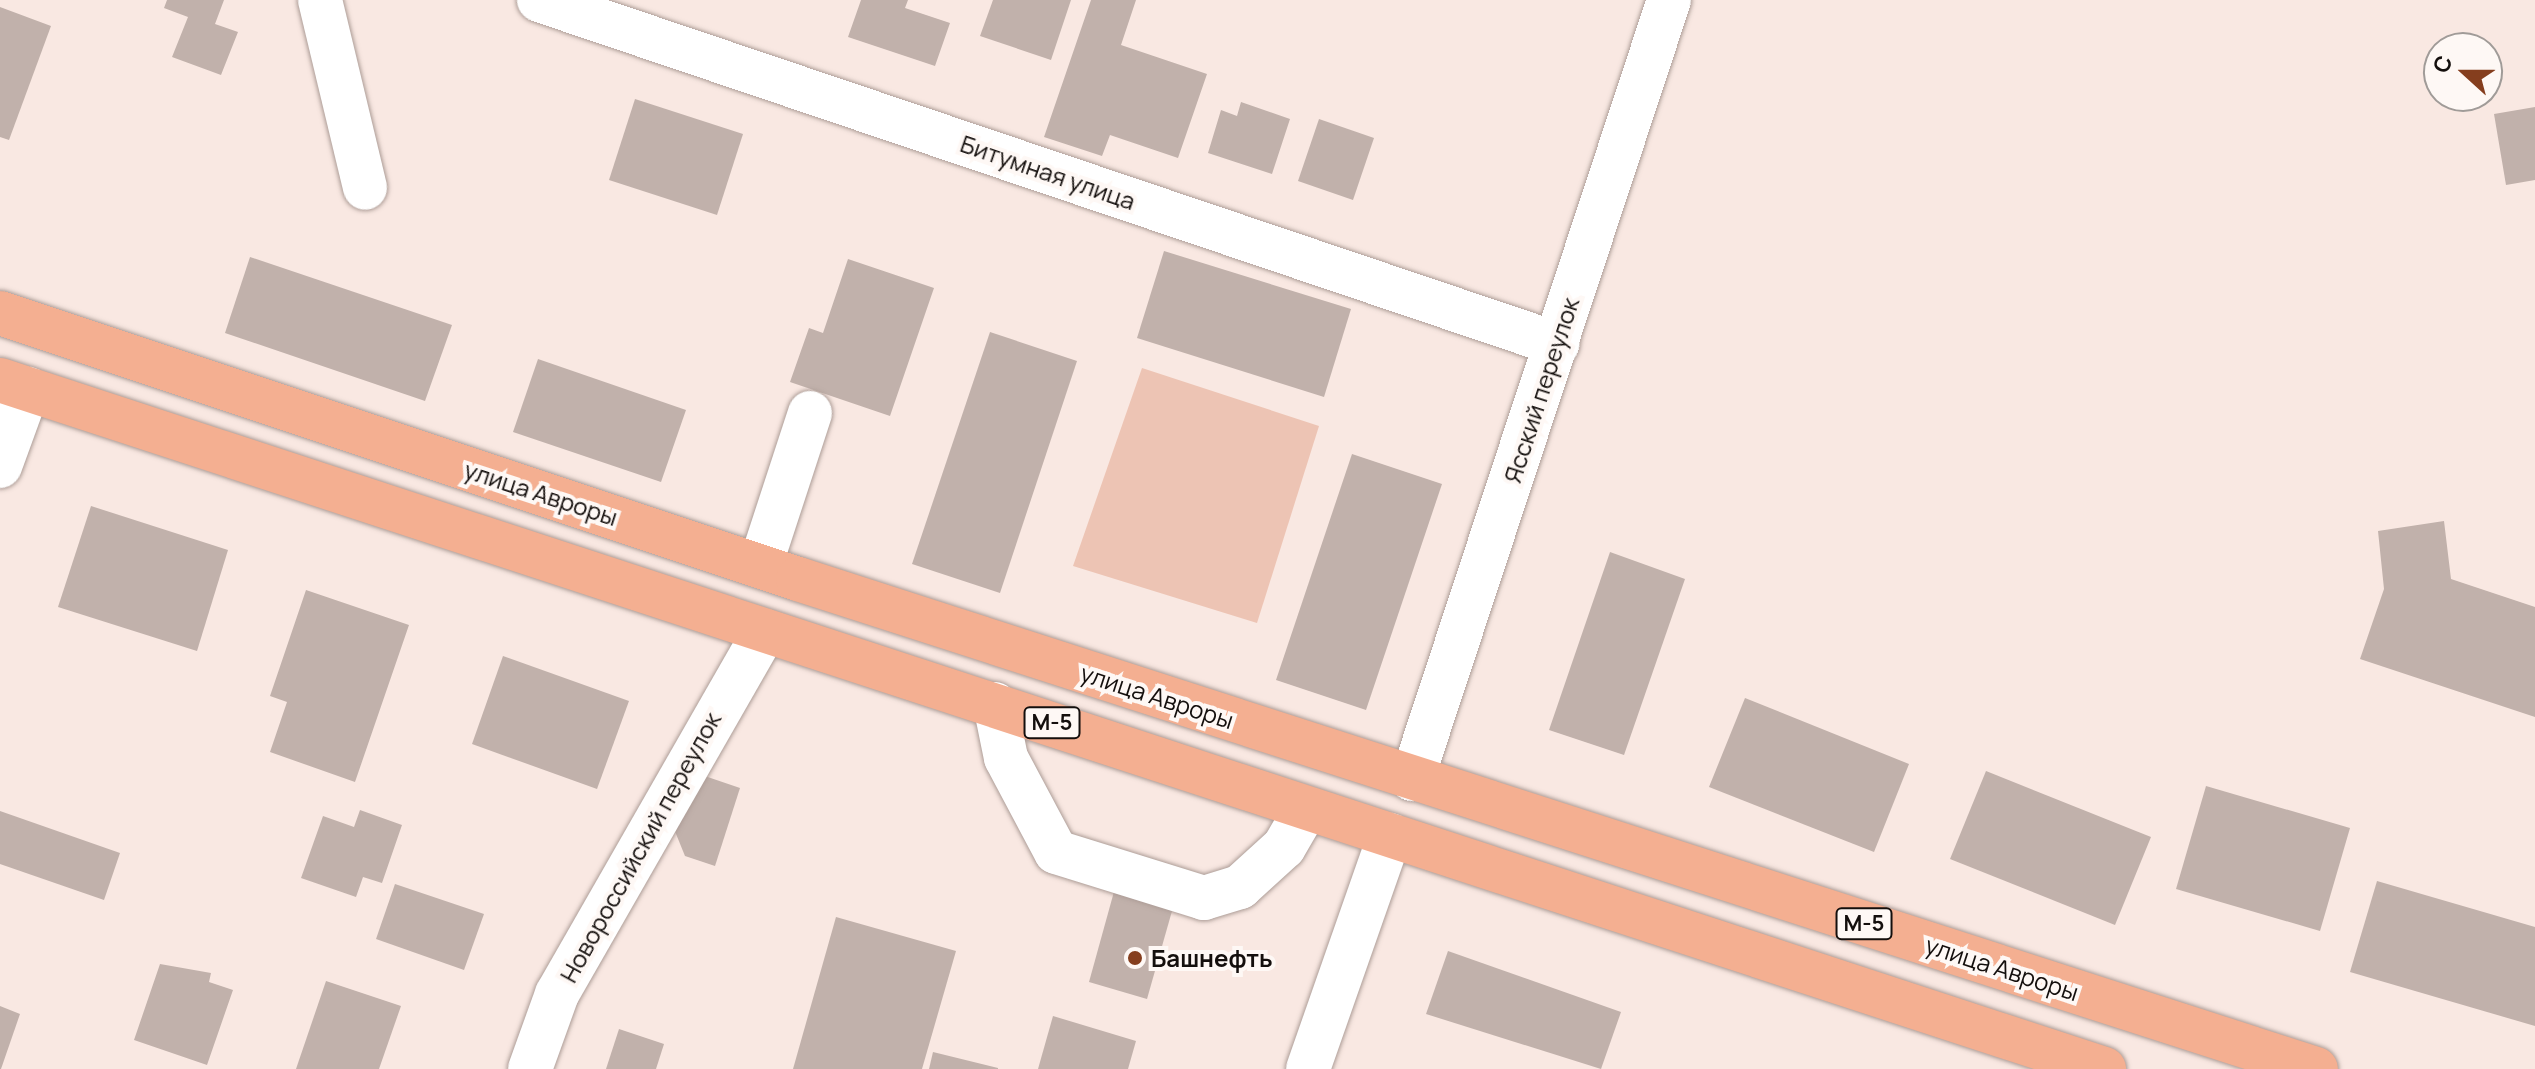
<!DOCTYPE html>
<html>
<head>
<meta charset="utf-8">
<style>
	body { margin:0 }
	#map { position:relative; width:2535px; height:1069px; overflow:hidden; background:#f9e8e2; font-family:Manrope,sans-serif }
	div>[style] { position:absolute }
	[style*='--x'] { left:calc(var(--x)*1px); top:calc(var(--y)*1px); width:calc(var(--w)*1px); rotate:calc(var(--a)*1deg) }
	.green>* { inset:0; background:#edc4b4 }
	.building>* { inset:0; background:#c1b1ab }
	.roads { filter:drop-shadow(0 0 2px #ad9d97) drop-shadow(0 0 2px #ad9d97) }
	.minor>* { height:44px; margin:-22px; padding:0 22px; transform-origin:22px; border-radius:22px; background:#fff }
	.major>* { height:44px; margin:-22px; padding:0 22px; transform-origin:22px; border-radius:22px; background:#f4af91 }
	.dots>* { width:22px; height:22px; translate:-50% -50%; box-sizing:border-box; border:4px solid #fef8f5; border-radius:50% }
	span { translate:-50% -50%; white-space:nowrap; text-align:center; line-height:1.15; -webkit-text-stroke:8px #fef8f5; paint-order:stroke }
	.shield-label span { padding:2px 6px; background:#fef8f5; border:2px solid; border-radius:6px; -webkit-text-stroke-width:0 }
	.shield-label { font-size:22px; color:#140f0d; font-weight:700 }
	.street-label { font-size:24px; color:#140f0d }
	.poi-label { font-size:24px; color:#140f0d; font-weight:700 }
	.left { translate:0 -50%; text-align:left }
	.north { position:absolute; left:2423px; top:32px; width:80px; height:80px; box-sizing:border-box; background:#fef8f5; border:2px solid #a09b98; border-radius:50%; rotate:291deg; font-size:22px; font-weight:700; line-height:32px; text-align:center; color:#140f0d }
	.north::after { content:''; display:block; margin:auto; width:28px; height:36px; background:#853e1e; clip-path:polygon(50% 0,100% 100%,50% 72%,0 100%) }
</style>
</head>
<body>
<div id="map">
	<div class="green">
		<i style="clip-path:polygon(1142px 368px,1319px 426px,1257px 623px,1073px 566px)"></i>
	</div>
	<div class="building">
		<i style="clip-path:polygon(167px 0,224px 0,215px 24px,238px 32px,221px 75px,172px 57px,188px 17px,164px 8px)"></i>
		<i style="clip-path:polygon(861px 0,908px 0,905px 8px,950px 23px,935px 66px,848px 37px)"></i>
		<i style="clip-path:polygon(993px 0,1071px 0,1051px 60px,980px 36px)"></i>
		<i style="clip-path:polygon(1091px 0,1136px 0,1121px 45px,1207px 74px,1178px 158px,1110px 135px,1102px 156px,1044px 137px)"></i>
		<i style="clip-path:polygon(0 7px,51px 26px,9px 140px,0 137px)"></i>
		<i style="clip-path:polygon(635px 99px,743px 134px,717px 215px,609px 180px)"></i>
		<i style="clip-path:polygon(1241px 102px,1290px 119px,1272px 174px,1208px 153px,1221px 110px,1237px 116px)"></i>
		<i style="clip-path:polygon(2535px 107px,2535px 180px,2506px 185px,2494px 114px)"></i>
		<i style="clip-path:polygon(1319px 119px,1374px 138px,1353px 200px,1298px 181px)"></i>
		<i style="clip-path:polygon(1164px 251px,1351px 309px,1324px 397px,1137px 338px)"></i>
		<i style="clip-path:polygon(250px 257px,452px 325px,425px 401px,225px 333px)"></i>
		<i style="clip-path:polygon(848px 259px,934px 288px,890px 416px,790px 382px,809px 328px,823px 333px)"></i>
		<i style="clip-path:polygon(990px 332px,1077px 361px,1000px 593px,912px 564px)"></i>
		<i style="clip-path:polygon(538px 359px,686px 410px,661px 482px,513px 432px)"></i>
		<i style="clip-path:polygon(1352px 454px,1442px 484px,1366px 710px,1276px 680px)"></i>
		<i style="clip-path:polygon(91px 506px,228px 550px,197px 651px,58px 607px)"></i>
		<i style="clip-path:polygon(2444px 521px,2451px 579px,2535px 607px,2535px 717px,2360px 659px,2384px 589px,2378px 531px)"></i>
		<i style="clip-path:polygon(1610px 552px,1685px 579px,1624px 755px,1549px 730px)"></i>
		<i style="clip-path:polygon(306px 590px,409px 625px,355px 782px,270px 752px,287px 702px,270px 696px)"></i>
		<i style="clip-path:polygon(503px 656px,629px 701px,597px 789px,472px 744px)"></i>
		<i style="clip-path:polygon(1745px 698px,1909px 764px,1874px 852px,1709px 787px)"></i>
		<i style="clip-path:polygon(1986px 771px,2151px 837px,2115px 925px,1950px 859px)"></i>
		<i style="clip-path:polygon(693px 772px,740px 788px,715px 866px,685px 856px,674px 829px)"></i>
		<i style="clip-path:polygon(2206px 786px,2350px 828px,2320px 931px,2176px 889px)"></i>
		<i style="clip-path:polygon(360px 810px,402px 825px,382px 883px,363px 877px,356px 897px,301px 878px,323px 816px,354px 827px)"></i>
		<i style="clip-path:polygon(0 811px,120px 853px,104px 900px,0 864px)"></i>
		<i style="clip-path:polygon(2377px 881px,2535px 927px,2535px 1026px,2350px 972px)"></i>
		<i style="clip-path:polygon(395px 884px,484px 914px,464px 970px,376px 939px)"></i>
		<i style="clip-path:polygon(1115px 888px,1174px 904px,1147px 999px,1089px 982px)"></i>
		<i style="clip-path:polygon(836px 917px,956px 951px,922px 1069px,793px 1069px)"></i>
		<i style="clip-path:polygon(1448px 951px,1621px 1012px,1601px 1069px,1426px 1014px)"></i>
		<i style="clip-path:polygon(160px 964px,211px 973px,209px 982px,233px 990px,207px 1065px,134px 1040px)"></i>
		<i style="clip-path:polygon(326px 981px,401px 1006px,379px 1069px,296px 1069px)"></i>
		<i style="clip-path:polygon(0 1006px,20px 1014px,1px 1069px,0 1069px)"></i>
		<i style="clip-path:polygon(1053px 1016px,1136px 1041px,1128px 1069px,1038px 1069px)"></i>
		<i style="clip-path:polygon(619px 1029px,664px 1044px,656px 1069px,606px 1069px)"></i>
		<i style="clip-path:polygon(933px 1052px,998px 1068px,998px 1069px,929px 1069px)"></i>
	</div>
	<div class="roads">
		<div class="minor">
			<i style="--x:320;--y:0;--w:193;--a:76.5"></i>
			<i style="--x:539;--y:0;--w:1075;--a:18.67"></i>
			<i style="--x:0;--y:466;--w:82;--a:-70"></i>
			<i style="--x:760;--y:566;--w:161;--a:-71.9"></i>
			<i style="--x:995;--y:704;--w:55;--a:78.5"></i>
			<i style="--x:1006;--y:758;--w:106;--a:62"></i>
			<i style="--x:1056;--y:852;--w:155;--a:17.3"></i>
			<i style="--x:1204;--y:898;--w:38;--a:-17"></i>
			<i style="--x:1240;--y:887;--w:59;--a:-42.3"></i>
			<i style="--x:1284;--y:847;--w:44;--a:-59.9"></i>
			<i style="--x:1412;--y:779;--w:820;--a:-71.74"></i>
			<i style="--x:530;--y:1069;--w:80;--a:-70.2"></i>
			<i style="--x:557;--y:994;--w:418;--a:-60.2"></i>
			<i style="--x:1308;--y:1069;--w:248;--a:-70.7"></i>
		</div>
		<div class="major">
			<i style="--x:0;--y:313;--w:841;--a:18.43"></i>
			<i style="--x:798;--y:579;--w:1595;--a:17.89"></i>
			<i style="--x:0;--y:380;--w:2214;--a:18.13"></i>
		</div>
	</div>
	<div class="dots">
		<i style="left:1135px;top:958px;background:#853e1e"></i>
	</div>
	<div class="shield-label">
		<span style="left:1052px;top:723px">М-5</span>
		<span style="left:1864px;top:924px">М-5</span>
	</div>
	<div class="street-label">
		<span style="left:1048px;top:172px;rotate:19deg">Битумная улица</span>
		<span style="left:1541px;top:390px;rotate:-72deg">Ясский переулок</span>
		<span style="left:541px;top:493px;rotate:18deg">улица Авроры</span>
		<span style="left:1157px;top:696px;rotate:18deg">улица Авроры</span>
		<span style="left:640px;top:847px;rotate:-61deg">Новороссийский переулок</span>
		<span style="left:2002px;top:968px;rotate:18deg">улица Авроры</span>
	</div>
	<div class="poi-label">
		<span class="left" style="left:1151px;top:958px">Башнефть</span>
	</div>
	<div class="north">С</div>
</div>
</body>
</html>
